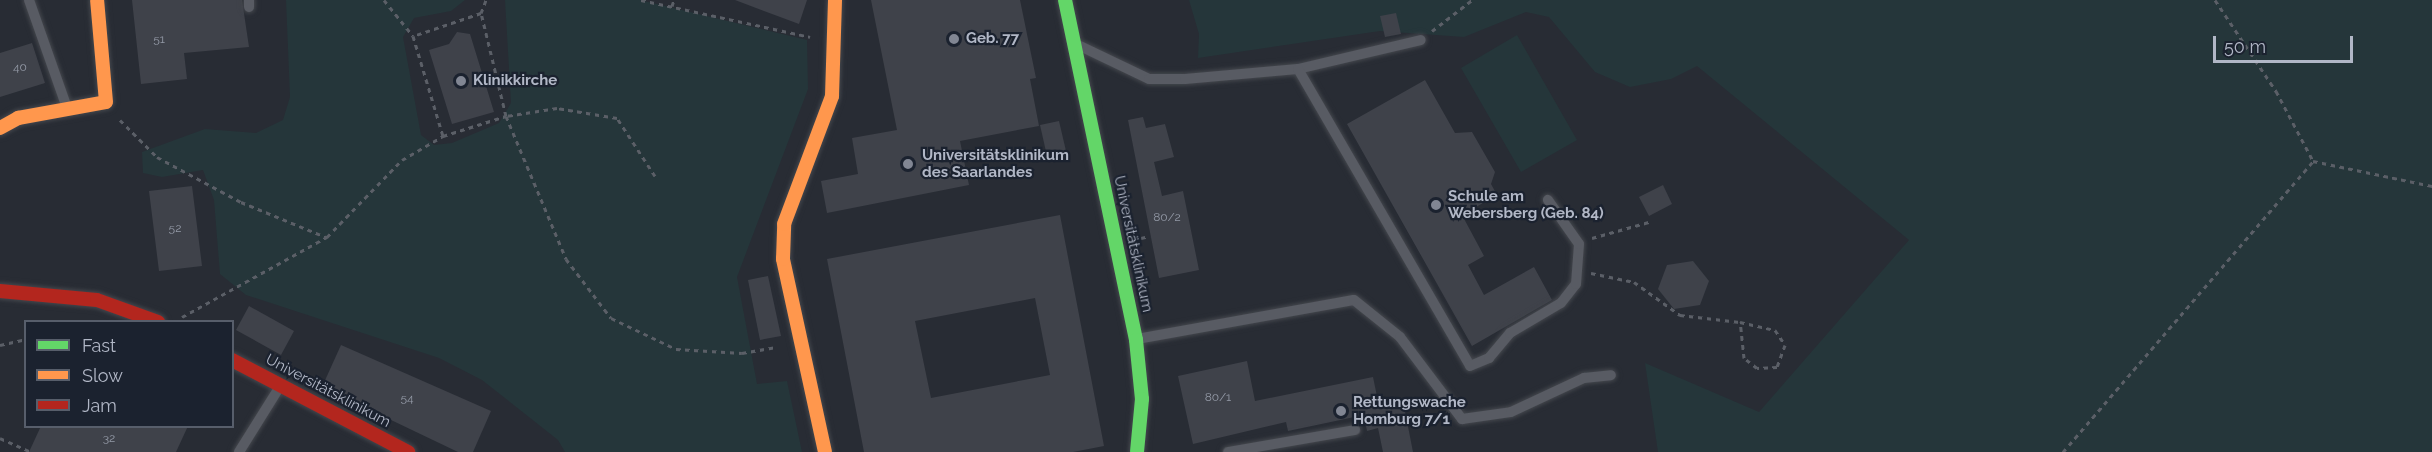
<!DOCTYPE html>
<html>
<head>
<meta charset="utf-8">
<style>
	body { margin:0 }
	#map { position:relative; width:2432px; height:452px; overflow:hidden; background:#282c34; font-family:Raleway,sans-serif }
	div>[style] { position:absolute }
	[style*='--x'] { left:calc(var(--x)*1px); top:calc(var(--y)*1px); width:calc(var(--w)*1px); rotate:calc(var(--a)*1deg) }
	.green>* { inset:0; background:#25363a }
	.building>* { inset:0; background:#3f424a }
	.path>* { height:3px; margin-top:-1.5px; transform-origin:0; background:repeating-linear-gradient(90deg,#5b5f67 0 4.5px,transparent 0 9px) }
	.roads { filter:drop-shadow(0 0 2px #44474d) drop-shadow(0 0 2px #44474d) }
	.lane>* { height:10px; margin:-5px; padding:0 5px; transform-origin:5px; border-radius:5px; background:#585b63 }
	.fast>* { height:14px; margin:-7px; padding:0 7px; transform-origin:7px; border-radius:7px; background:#63d668 }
	.slow>* { height:14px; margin:-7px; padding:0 7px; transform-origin:7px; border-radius:7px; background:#ff974d }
	.jam>* { height:14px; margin:-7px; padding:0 7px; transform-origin:7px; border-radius:7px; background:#b3261e }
	.dots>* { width:16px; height:16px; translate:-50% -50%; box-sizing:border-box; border:3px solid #1b222f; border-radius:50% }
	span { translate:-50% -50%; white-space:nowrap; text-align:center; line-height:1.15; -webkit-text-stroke:4.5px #1b222f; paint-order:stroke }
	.number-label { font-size:12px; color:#949aa7 }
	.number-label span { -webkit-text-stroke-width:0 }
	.poi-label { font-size:15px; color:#b1b7c6; font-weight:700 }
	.left { translate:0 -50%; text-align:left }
	.street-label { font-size:15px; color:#b1b7c6 }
	.legend { position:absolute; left:24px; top:320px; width:210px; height:108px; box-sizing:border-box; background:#1b222f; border:2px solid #575e6b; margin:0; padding:8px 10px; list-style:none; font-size:18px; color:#b1b7c6 }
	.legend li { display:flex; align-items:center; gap:12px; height:30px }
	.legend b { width:30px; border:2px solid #575e6b }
	.scale { position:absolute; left:2213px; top:36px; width:140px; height:27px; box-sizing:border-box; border:3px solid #b1b7c6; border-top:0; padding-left:8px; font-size:18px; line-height:21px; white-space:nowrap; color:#b1b7c6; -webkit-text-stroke:4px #1b222f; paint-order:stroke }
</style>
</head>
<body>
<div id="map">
	<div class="green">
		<i style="clip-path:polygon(286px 0,465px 0,451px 11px,414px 18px,403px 37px,421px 135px,434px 145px,452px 143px,499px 123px,511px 103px,505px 0,640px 0,807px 40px,808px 89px,737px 277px,757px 384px,787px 381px,802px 452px,565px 452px,558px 440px,482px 380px,439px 358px,246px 295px,220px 274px,214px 200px,203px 170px,162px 177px,143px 173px,142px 152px,205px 129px,256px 133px,283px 120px,290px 97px)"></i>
		<i style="clip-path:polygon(1189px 0,2432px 0,2432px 452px,1658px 452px,1645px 363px,1759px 412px,1909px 240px,1697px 66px,1671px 79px,1630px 87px,1595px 72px,1549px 17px,1526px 12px,1464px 37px,1380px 31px,1198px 58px,1199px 34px)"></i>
		<i style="clip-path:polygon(1517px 35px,1577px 140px,1521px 172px,1461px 68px)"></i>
	</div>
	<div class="building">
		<i style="clip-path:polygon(132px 0,242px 0,249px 47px,184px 53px,187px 79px,141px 84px)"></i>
		<i style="clip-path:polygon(735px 0,807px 0,799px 24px)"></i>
		<i style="clip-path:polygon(871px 0,1020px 0,1036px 78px,1030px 79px,1039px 126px,960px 141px,969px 185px,827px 213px,821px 181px,858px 174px,852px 138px,897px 130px)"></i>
		<i style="clip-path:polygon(1396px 13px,1401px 34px,1385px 37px,1380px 16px)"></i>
		<i style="clip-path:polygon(457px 32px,470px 34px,494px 112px,452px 124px,429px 50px,449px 44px)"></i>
		<i style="clip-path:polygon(32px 43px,45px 83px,0 97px,0 53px)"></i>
		<i style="clip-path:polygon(1425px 80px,1455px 133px,1472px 132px,1495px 172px,1491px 184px,1497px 195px,1462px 215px,1484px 256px,1468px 265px,1484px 295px,1534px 267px,1552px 300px,1472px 346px,1347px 124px)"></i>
		<i style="clip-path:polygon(1143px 117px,1146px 128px,1165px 124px,1174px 157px,1154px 162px,1162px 196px,1183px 191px,1199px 270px,1159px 278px,1128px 120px)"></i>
		<i style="clip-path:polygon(1059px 121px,1066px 151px,1047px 156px,1040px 125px)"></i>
		<i style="clip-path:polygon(1663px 185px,1672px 204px,1649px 216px,1639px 197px)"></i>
		<i style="clip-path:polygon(192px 186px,202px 266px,159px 271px,149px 191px)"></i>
		<i style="clip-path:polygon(evenodd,1060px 215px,1104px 446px,1073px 452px,864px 452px,827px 259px,1060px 215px,1035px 298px,1050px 375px,931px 398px,915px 321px,1035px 298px)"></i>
		<i style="clip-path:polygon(1693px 261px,1709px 281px,1700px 305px,1674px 309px,1658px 289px,1667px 265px)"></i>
		<i style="clip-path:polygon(768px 276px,781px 336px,760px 340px,748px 280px)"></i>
		<i style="clip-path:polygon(249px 306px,294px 331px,281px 355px,236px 330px)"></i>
		<i style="clip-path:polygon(341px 345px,491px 411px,473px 452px,458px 452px,322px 387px)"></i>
		<i style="clip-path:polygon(1247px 361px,1255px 401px,1373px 377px,1379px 406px,1403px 401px,1413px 452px,1383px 452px,1378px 428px,1367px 431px,1364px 415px,1288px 431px,1286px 422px,1193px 444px,1178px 376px)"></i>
		<i style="clip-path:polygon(41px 426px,188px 426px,176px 452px,29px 452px)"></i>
	</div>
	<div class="path">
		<i style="--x:384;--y:0;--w:46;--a:51.1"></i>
		<i style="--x:641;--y:0;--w:173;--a:12.3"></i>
		<i style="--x:2215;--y:0;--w:110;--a:56.2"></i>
		<i style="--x:2276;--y:91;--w:79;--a:62.1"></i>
		<i style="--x:672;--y:6;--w:6;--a:-72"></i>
		<i style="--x:481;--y:13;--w:72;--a:161.3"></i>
		<i style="--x:413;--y:36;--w:104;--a:73.3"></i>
		<i style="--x:443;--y:136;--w:66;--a:-17.6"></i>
		<i style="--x:506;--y:116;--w:106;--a:-103.6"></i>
		<i style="--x:481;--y:13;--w:14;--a:-69"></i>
		<i style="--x:1432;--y:31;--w:51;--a:-37.8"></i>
		<i style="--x:120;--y:120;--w:52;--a:45"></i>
		<i style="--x:157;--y:157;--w:95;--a:28.2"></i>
		<i style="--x:241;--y:202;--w:92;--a:22.4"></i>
		<i style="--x:2313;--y:161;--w:122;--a:11.9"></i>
		<i style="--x:655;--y:176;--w:69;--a:-123.2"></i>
		<i style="--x:617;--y:118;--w:61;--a:-170.5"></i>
		<i style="--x:557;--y:108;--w:52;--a:171.1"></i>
		<i style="--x:506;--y:116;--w:155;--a:67.2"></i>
		<i style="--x:566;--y:259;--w:74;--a:52.7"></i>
		<i style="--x:611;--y:318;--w:72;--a:25.5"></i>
		<i style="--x:676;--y:349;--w:66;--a:3.5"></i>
		<i style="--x:742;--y:353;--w:35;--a:-10"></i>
		<i style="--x:1141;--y:238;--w:9;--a:-13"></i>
		<i style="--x:1592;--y:238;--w:59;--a:-15.7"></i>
		<i style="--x:1591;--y:273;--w:44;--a:11.8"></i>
		<i style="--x:1634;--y:282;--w:57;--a:35.7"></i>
		<i style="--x:1680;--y:315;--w:60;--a:6.7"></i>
		<i style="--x:1740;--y:322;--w:36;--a:13"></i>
		<i style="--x:1775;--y:330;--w:18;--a:56"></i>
		<i style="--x:1785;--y:345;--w:23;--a:110"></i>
		<i style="--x:1777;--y:367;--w:20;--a:177"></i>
		<i style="--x:1757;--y:368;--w:16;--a:-142"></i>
		<i style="--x:1744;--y:358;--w:36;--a:-96"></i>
		<i style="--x:182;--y:317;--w:166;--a:-28.9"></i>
		<i style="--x:327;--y:237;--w:107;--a:-45.8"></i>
		<i style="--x:402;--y:160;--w:48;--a:-30.3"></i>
		<i style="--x:0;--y:345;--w:27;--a:-13"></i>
		<i style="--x:0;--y:438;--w:32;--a:24"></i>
		<i style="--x:2063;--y:452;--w:384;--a:-49.3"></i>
	</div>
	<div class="roads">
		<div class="lane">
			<i style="--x:29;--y:0;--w:114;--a:70.6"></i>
			<i style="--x:249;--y:0;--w:7;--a:90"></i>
			<i style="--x:1080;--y:46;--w:76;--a:25.6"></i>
			<i style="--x:1149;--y:79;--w:36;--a:0"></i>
			<i style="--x:1185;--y:79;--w:113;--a:-5.1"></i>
			<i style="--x:1298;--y:69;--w:126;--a:-13.3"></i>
			<i style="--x:1298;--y:69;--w:343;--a:59.9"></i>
			<i style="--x:1470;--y:366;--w:21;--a:-23"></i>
			<i style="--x:1489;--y:358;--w:33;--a:-50"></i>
			<i style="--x:1510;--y:333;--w:59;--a:-30.5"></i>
			<i style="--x:1561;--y:303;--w:24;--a:-52"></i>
			<i style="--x:1576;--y:284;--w:40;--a:-85.7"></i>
			<i style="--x:1579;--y:244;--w:54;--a:-125.2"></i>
			<i style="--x:1137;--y:339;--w:220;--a:-10.2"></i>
			<i style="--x:1354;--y:300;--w:59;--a:38.8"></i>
			<i style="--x:1400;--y:337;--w:103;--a:52.9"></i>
			<i style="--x:1462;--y:419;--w:49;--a:-8.1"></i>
			<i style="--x:1511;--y:412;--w:81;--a:-25"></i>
			<i style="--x:1584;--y:378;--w:27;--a:-6"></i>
			<i style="--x:239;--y:452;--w:75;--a:-58"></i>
			<i style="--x:1228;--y:452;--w:129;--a:-9.8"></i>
		</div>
		<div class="fast">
			<i style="--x:1065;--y:0;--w:347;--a:78.2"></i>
			<i style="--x:1136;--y:340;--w:59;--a:84.2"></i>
			<i style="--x:1142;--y:399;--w:53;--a:95.4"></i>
		</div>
		<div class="slow">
			<i style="--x:0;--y:128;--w:21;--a:-29"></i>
			<i style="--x:18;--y:118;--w:89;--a:-10.3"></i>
			<i style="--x:106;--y:102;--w:102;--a:-95"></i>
			<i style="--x:825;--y:452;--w:198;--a:-102.3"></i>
			<i style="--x:783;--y:259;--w:35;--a:-88"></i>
			<i style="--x:784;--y:224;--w:137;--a:-69.4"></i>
			<i style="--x:832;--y:96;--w:96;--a:-88.2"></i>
		</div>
		<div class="jam">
			<i style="--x:0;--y:291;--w:97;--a:5.3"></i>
			<i style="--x:97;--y:300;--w:65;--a:19.8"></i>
			<i style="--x:232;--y:360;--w:199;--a:27.6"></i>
		</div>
	</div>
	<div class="dots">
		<i style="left:954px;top:39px;background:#818693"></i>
		<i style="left:461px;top:81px;background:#818693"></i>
		<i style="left:908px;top:164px;background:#818693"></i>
		<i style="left:1436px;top:205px;background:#818693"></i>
		<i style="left:1341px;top:411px;background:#818693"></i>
	</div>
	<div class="number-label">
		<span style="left:159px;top:40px">51</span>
		<span style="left:20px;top:68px">40</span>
		<span style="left:1167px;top:218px">80/2</span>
		<span style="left:175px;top:229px">52</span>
		<span style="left:1218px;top:398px">80/1</span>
		<span style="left:407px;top:399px">54</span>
		<span style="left:109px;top:439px">32</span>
	</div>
	<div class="poi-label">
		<span class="left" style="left:966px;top:39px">Geb. 77</span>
		<span class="left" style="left:473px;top:81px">Klinikkirche</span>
		<span class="left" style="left:922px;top:164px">Universitätsklinikum<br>des Saarlandes</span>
		<span class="left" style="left:1448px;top:205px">Schule am<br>Webersberg (Geb. 84)</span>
		<span class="left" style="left:1353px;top:411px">Rettungswache<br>Homburg 7/1</span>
	</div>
	<div class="street-label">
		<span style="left:1133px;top:244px;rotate:78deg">Universitätsklinikum</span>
		<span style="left:328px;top:391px;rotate:28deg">Universitätsklinikum</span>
	</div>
	<ul class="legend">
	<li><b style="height:8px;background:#63d668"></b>Fast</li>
	<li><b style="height:8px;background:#ff974d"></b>Slow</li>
	<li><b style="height:8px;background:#b3261e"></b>Jam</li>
	</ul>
	<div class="scale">50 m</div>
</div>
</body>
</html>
